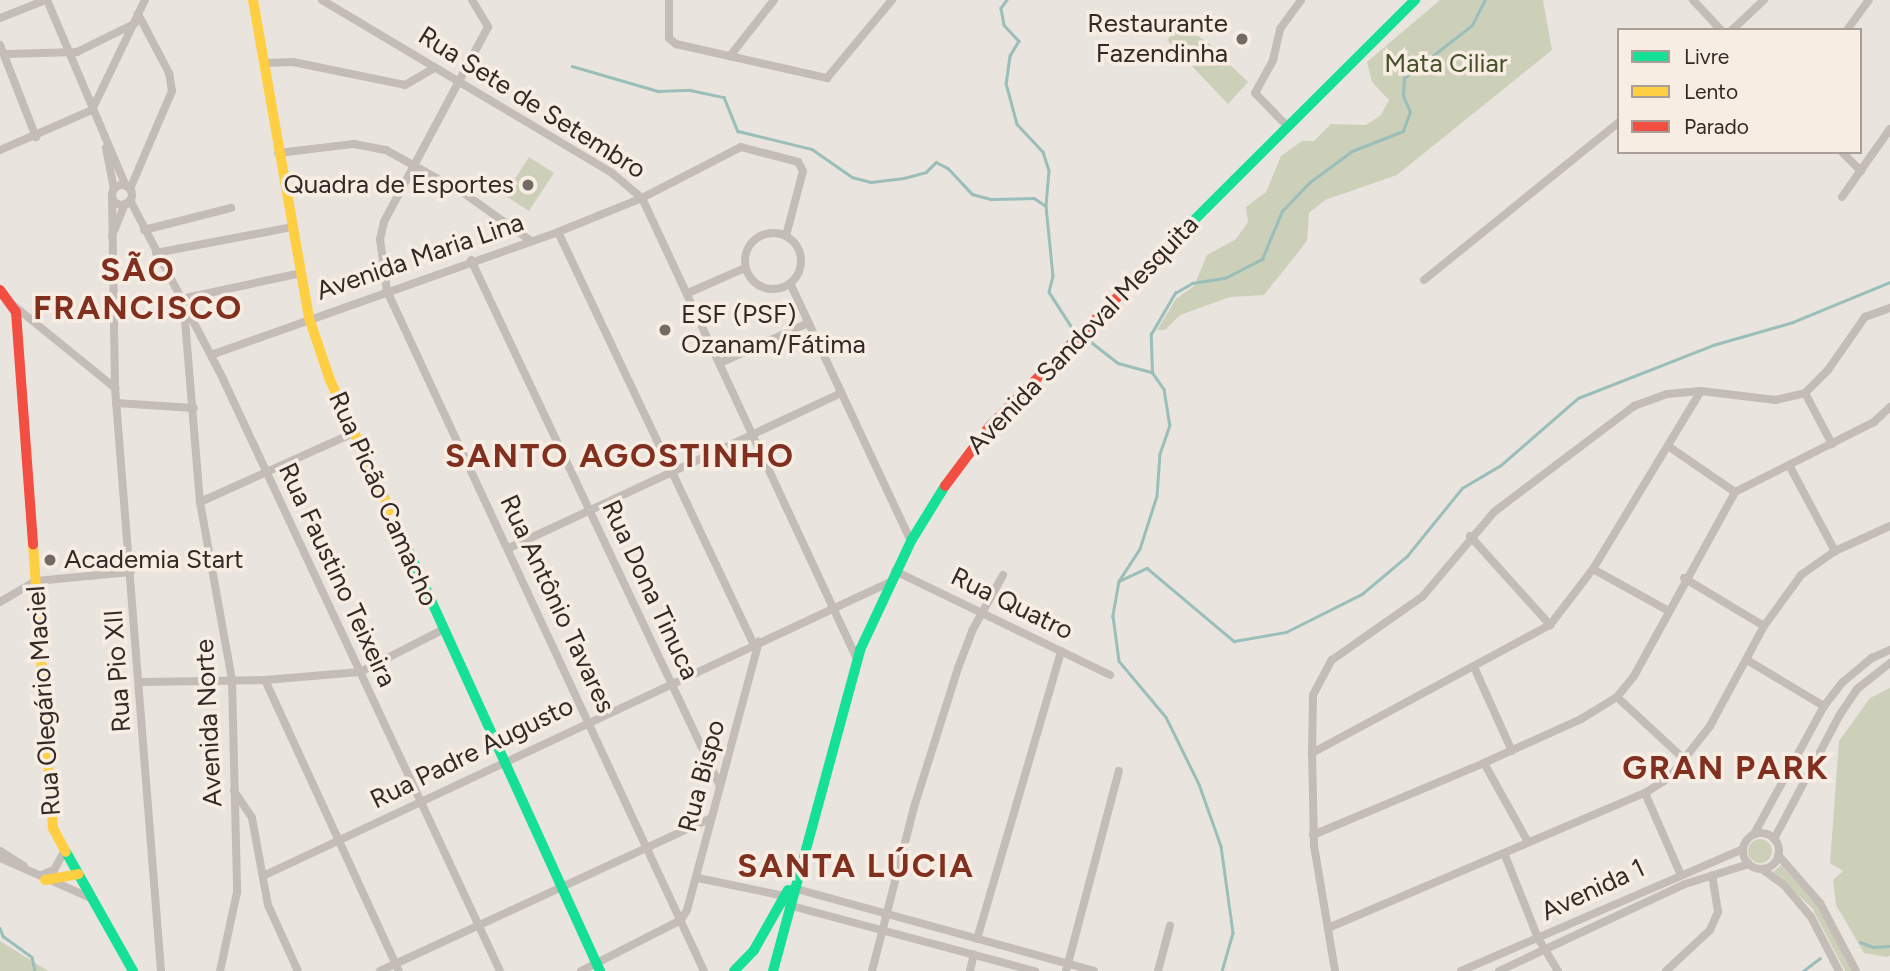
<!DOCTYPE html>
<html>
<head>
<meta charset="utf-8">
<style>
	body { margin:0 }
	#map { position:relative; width:1890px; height:971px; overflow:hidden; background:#eae4de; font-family:Figtree,sans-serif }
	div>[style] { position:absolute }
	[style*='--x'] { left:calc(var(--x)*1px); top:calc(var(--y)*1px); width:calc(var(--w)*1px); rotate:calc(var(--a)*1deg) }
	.green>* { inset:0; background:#cdd0b8 }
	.round { border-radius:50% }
	.stream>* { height:2.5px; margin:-1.25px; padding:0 1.25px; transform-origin:1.25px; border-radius:1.25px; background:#9abeba }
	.street>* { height:8px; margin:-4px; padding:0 4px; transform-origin:4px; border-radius:4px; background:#c3bcb7 }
	.street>.ring { margin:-4px; padding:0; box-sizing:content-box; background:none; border:8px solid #c3bcb7; border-radius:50% }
	.fast>* { height:10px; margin:-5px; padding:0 5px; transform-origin:5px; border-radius:5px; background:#16e098 }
	.slow>* { height:10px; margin:-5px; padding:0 5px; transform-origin:5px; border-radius:5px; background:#ffcf43 }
	.jam>* { height:10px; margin:-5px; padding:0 5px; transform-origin:5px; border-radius:5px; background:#f24e42 }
	.dots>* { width:19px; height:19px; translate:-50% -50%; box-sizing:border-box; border:4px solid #f8ede3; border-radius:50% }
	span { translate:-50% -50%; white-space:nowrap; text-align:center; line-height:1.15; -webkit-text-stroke:7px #f8ede3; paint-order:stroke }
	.poi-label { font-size:26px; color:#332926 }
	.right { translate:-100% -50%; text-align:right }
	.left { translate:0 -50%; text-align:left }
	.park-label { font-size:26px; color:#46512a }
	.street-label { font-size:26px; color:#332926 }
	.district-label { font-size:33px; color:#813020; font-weight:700; letter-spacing:2px }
	.legend { position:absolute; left:1617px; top:28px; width:245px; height:126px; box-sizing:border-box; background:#f8ede3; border:2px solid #a99f97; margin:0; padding:9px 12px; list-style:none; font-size:21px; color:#332926 }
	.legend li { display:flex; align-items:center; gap:14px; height:35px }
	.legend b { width:35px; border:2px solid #a99f97 }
</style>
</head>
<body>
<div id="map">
	<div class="green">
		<i style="clip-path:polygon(1440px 0,1543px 0,1552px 50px,1397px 175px,1325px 200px,1309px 213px,1307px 241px,1264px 295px,1230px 297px,1180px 315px,1165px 330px,1157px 330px,1176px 299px,1194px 286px,1207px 255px,1236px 239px,1248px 222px,1246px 207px,1266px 192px,1281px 156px,1302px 141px,1314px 141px,1331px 124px,1366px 125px,1381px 115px,1389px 100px,1372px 82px,1367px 62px)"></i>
		<i style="clip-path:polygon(1182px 25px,1224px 54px,1225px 60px,1248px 82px,1228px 104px,1167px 40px)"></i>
		<i style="clip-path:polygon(529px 157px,554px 173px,529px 211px,504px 195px)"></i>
		<i style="clip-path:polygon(1890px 688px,1890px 956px,1886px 957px,1864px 953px,1836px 905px,1833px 880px,1843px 871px,1830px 863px,1839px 741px,1870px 698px)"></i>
		<i class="round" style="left:1748px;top:839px;width:24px;height:24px"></i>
		<i style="clip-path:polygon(1781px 865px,1817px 904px,1852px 971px,1845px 971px,1812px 908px,1773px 872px)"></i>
		<i style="clip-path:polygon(0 941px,48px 971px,0 971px)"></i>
	</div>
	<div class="stream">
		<i style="--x:1007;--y:0;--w:10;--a:127"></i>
		<i style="--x:1001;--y:8;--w:17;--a:80"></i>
		<i style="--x:1004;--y:25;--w:22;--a:47"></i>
		<i style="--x:1019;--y:41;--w:17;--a:121"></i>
		<i style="--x:1010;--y:56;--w:27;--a:98"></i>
		<i style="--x:1006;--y:83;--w:42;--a:75"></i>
		<i style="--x:1017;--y:124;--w:38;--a:47"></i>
		<i style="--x:1043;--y:152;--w:20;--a:72"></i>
		<i style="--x:1049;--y:171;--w:35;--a:95"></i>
		<i style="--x:1046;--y:206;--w:70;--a:84.3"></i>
		<i style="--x:1053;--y:276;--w:16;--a:104"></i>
		<i style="--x:1049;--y:292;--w:40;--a:57.1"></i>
		<i style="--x:572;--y:66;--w:90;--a:16.2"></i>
		<i style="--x:658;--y:91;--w:32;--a:-2"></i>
		<i style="--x:690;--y:90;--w:35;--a:12"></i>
		<i style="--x:724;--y:97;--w:37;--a:68"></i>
		<i style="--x:738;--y:131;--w:76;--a:13.7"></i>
		<i style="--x:812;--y:149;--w:49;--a:35"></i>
		<i style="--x:852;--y:177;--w:20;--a:15"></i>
		<i style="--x:871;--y:182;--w:33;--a:-7"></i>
		<i style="--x:904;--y:178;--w:23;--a:-15"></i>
		<i style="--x:926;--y:172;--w:14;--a:-45"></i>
		<i style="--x:936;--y:162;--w:13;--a:27"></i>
		<i style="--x:948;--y:168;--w:35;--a:47"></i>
		<i style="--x:972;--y:194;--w:20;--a:15"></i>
		<i style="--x:991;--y:199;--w:43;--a:-1.3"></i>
		<i style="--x:1034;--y:198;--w:14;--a:34"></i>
		<i style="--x:1086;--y:338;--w:41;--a:38"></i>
		<i style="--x:1118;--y:363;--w:35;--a:15"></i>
		<i style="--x:1152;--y:372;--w:21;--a:55"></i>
		<i style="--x:1164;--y:389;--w:36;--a:81"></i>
		<i style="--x:1170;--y:425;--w:31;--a:109"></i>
		<i style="--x:1160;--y:454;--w:42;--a:94.1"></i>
		<i style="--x:1157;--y:496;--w:56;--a:107.8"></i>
		<i style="--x:1140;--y:549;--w:38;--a:123"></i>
		<i style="--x:1119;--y:581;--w:36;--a:100"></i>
		<i style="--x:1113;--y:616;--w:45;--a:82.4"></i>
		<i style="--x:1119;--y:661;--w:73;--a:50"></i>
		<i style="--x:1166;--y:717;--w:75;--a:63.8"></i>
		<i style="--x:1199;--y:784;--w:66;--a:70.5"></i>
		<i style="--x:1221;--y:846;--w:88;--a:82.1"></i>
		<i style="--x:1233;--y:933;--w:40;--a:106"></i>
		<i style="--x:1152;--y:372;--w:38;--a:-92"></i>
		<i style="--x:1151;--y:334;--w:48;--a:-59.7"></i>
		<i style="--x:1175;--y:293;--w:20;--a:-30"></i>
		<i style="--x:1192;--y:283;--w:33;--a:-9"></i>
		<i style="--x:1225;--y:278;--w:42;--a:-27.2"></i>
		<i style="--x:1262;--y:259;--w:52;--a:-67.4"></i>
		<i style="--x:1282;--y:211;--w:40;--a:-46"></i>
		<i style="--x:1310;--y:182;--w:52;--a:-36.4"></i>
		<i style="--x:1352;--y:151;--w:55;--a:-21.4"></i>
		<i style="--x:1403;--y:131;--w:20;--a:-70"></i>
		<i style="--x:1410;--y:112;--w:17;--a:-114"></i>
		<i style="--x:1403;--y:96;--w:18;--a:-87"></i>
		<i style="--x:1404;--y:78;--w:86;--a:-37.9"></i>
		<i style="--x:1472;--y:25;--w:28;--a:-63"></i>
		<i style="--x:1119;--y:581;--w:31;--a:-25"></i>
		<i style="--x:1147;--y:568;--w:114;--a:40"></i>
		<i style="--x:1234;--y:641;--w:53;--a:-9.8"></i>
		<i style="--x:1286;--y:632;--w:85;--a:-26.6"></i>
		<i style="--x:1362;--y:594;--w:59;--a:-40.2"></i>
		<i style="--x:1407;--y:556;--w:87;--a:-51"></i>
		<i style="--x:1462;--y:488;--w:45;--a:-30.5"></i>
		<i style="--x:1501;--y:465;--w:102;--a:-41"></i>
		<i style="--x:1578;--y:398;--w:145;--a:-21.4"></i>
		<i style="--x:1713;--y:345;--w:83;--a:-16"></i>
		<i style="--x:1793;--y:322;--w:105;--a:-22.4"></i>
		<i style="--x:0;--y:928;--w:9;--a:69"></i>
		<i style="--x:3;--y:936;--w:36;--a:36"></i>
		<i style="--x:32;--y:957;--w:14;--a:78"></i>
		<i style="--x:1860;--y:942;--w:14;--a:21"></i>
		<i style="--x:1873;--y:947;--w:17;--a:-3"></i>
		<i style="--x:1803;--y:971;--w:21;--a:-37"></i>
	</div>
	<div class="street">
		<i style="--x:47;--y:0;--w:202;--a:67"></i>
		<i style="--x:322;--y:0;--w:338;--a:30.8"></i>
		<i style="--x:612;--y:173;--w:39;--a:40"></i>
		<i style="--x:642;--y:198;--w:509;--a:65"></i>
		<i style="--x:472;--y:0;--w:31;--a:59"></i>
		<i style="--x:488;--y:27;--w:221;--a:118.1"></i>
		<i style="--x:384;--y:222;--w:17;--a:103"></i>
		<i style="--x:380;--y:239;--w:52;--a:82.3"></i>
		<i style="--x:387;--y:291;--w:750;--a:65.01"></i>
		<i style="--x:669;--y:0;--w:38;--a:90"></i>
		<i style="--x:669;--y:38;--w:9;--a:41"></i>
		<i style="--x:676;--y:44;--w:155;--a:12.7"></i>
		<i style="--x:827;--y:78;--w:102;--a:-50.2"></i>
		<i style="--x:1693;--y:0;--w:41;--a:47"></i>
		<i style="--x:0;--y:18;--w:49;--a:-21.4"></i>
		<i style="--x:1732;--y:30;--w:44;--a:-43.2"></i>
		<i style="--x:1847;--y:30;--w:37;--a:-54"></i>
		<i style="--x:0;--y:45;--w:99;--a:68.6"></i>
		<i style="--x:7;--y:54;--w:70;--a:-1.6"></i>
		<i style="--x:77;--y:52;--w:64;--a:-26.2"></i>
		<i style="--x:730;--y:56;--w:71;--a:-51.8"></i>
		<i style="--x:264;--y:63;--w:29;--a:-2"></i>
		<i style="--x:293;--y:62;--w:114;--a:11.6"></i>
		<i style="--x:405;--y:85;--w:32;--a:-30"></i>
		<i style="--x:1288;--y:127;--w:47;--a:-134.1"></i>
		<i style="--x:1255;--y:93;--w:38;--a:-61"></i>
		<i style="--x:1273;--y:60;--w:32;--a:-77"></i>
		<i style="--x:1280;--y:29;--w:36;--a:-54"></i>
		<i style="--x:106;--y:148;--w:42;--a:79"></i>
		<i style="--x:0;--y:150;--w:100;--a:-23.5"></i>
		<i style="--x:92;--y:110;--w:122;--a:-64.3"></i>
		<i style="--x:1842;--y:152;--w:27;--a:45"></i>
		<i style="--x:278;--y:153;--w:77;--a:-6.8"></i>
		<i style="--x:354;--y:144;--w:33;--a:11"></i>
		<i style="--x:386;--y:150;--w:90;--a:29.1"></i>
		<i style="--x:465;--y:194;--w:81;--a:35.5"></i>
		<i class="ring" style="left:112px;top:185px;width:12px;height:12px"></i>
		<i style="--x:130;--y:189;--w:107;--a:-66.8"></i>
		<i style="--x:172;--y:91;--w:18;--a:-99"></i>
		<i style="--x:169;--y:73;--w:67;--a:-117.7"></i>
		<i style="--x:112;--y:195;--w:193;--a:89.1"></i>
		<i style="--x:115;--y:388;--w:585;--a:85.49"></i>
		<i style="--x:1842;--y:197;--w:83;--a:-54.8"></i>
		<i style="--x:130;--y:200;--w:202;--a:62.5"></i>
		<i style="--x:223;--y:379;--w:654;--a:64.92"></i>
		<i style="--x:144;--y:230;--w:90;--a:-14.2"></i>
		<i style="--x:558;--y:232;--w:456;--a:64.6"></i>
		<i class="ring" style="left:745px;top:233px;width:48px;height:48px"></i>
		<i style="--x:112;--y:236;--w:35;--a:-68"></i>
		<i style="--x:156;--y:253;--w:138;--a:-10.8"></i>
		<i style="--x:471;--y:260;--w:582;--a:64.67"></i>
		<i style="--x:1424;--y:280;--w:251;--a:-39"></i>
		<i style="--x:790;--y:283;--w:285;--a:64.9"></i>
		<i style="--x:688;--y:293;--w:62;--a:-23.7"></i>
		<i style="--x:181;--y:299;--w:123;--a:-12.2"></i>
		<i style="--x:13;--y:305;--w:132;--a:39.1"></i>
		<i style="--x:184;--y:308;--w:195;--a:85.3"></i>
		<i style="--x:200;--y:502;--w:181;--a:79.8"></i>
		<i style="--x:232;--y:680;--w:212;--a:88.6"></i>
		<i style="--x:237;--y:892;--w:81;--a:102.1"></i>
		<i style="--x:211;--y:355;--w:368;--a:-19.5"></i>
		<i style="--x:558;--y:232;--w:91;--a:-22"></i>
		<i style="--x:642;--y:198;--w:111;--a:-27.3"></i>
		<i style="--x:741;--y:147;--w:59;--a:14.7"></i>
		<i style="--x:798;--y:162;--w:10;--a:61"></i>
		<i style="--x:803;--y:171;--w:67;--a:104.7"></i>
		<i style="--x:720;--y:363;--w:97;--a:-24.4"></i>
		<i style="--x:1805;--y:393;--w:58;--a:62.1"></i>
		<i style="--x:116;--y:403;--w:78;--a:3.7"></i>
		<i style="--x:1668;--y:446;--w:81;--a:34.5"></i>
		<i style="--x:1789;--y:465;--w:98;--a:61.9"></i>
		<i style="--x:200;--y:502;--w:166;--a:-24.2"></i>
		<i style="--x:1470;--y:536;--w:120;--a:48"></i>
		<i style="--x:509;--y:548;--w:365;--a:-25"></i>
		<i style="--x:1593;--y:569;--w:85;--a:29"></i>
		<i style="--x:895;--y:571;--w:239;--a:25.8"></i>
		<i style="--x:1684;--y:578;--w:93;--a:31"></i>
		<i style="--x:0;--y:602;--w:42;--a:-30.3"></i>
		<i style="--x:36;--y:581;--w:95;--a:-5.4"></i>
		<i style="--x:1747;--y:660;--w:90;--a:30.9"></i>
		<i style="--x:1474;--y:667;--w:92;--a:65.7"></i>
		<i style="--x:265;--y:680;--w:320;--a:65.3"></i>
		<i style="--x:141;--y:682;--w:124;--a:-0.9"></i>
		<i style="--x:265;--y:680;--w:95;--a:-4.8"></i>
		<i style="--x:360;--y:672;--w:92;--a:-27.1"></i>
		<i style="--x:1617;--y:697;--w:94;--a:42.8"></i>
		<i style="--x:1312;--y:753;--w:270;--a:-28.3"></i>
		<i style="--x:1550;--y:625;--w:71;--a:-52.5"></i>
		<i style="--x:1593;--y:569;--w:208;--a:-58.8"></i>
		<i style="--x:1484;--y:763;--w:90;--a:60.9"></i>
		<i style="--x:234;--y:791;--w:32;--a:56"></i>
		<i style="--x:252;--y:818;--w:88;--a:79.6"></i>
		<i style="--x:268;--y:905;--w:72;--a:65.6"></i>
		<i style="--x:1645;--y:793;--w:87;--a:66.4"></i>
		<i class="ring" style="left:1743px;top:833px;width:28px;height:28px"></i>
		<i style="--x:1754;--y:834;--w:146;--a:-61.3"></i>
		<i style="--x:1824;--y:706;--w:31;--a:-52"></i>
		<i style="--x:1843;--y:682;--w:38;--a:-40"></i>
		<i style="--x:1872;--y:658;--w:20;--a:-24"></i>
		<i style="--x:1313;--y:835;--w:186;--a:-22.8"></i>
		<i style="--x:1484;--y:763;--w:107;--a:-24.4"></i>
		<i style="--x:1581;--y:719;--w:42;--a:-31.4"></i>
		<i style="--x:1617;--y:697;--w:27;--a:-51"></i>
		<i style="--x:1634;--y:676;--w:210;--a:-61.2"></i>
		<i style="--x:1735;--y:492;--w:156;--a:-26.7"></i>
		<i style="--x:1874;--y:422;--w:22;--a:-43"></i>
		<i style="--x:1774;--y:839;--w:139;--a:-62.1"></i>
		<i style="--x:1839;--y:716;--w:32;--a:-56"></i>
		<i style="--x:1857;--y:689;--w:42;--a:-38.2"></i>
		<i style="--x:0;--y:851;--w:28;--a:32"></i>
		<i style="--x:1504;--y:853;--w:92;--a:68.2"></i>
		<i style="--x:1538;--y:938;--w:39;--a:59"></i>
		<i style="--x:1778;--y:855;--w:64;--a:48.8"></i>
		<i style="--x:1820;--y:903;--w:77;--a:62.1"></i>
		<i style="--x:0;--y:858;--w:102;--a:23.8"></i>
		<i style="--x:1762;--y:869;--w:27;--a:36"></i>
		<i style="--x:1784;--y:885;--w:42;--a:49.8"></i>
		<i style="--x:1811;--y:917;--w:61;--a:62.6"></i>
		<i style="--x:42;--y:875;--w:13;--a:-23"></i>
		<i style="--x:54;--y:870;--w:21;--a:-61"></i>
		<i style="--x:263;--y:876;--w:693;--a:-25.12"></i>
		<i style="--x:698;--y:878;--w:93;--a:11.8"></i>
		<i style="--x:793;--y:888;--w:312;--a:15.4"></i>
		<i style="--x:788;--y:905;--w:256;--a:15"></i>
		<i style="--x:1328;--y:928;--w:345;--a:-23.1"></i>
		<i style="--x:1645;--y:793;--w:28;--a:-32"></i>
		<i style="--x:1669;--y:778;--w:66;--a:-51.7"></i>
		<i style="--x:1710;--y:726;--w:114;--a:-61.6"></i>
		<i style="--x:1764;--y:626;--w:63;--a:-54"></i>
		<i style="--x:1801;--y:575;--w:42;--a:-35.2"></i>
		<i style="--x:1835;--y:551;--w:60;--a:-24.4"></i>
		<i style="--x:977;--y:939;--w:300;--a:-73.7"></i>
		<i style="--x:380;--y:971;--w:365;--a:-24.8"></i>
		<i style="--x:581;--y:971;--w:112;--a:-27"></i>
		<i style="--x:681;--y:920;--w:12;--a:-59"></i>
		<i style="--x:687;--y:910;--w:278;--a:-75"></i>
		<i style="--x:872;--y:971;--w:169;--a:-75.6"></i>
		<i style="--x:914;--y:807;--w:146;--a:-72.4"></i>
		<i style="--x:958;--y:668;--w:40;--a:-69"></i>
		<i style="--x:972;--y:631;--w:64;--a:-61"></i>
		<i style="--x:970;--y:971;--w:17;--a:-77"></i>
		<i style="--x:1066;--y:971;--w:207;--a:-75.2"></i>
		<i style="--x:1158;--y:971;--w:47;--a:-75.1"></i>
		<i style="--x:1335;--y:971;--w:128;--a:-99.5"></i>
		<i style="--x:1314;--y:845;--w:92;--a:-91.2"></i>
		<i style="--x:1312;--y:753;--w:58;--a:-89"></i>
		<i style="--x:1313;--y:695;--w:40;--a:-62"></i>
		<i style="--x:1332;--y:660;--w:111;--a:-35.1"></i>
		<i style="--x:1423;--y:596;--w:110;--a:-49.8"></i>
		<i style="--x:1494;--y:512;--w:176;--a:-37.1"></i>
		<i style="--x:1634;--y:406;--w:35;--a:-20"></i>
		<i style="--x:1667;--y:394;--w:34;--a:-5"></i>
		<i style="--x:1701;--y:391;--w:75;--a:6.9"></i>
		<i style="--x:1775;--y:400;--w:31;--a:-13"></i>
		<i style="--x:1805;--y:393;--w:33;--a:-45"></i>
		<i style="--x:1828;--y:370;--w:65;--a:-55.1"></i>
		<i style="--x:1865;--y:317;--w:27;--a:-20"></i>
		<i style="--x:1461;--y:971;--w:307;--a:-23.4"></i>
		<i style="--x:1499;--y:971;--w:205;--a:-25.1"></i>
		<i style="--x:1685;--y:884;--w:67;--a:-17.4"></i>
		<i style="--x:1666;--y:971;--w:60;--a:-43"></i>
		<i style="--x:1710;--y:930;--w:20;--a:-66"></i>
		<i style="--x:1718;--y:912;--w:37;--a:-99"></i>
	</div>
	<div class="fast">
		<i style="--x:1156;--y:258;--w:366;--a:-44.9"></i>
		<i style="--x:404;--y:541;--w:473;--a:65.5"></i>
		<i style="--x:66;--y:852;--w:137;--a:60.6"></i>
		<i style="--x:734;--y:971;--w:29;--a:-46"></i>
		<i style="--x:754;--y:950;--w:69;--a:-60.5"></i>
		<i style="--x:773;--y:971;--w:333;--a:-74.8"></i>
		<i style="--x:860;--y:650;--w:120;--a:-64.9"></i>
		<i style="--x:911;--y:541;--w:65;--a:-58.3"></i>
	</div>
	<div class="slow">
		<i style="--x:253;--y:0;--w:323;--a:80"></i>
		<i style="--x:309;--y:318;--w:65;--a:71.3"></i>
		<i style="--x:330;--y:380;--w:177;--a:65.3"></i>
		<i style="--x:33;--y:544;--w:285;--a:86"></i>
		<i style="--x:53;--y:828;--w:27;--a:62"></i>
		<i style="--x:45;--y:880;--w:34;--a:-10"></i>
	</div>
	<div class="jam">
		<i style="--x:0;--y:290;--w:27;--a:54"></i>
		<i style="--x:16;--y:312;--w:233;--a:85.8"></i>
		<i style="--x:945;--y:486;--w:74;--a:-53.3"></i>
		<i style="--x:989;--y:427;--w:238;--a:-45.3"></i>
	</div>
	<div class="dots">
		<i style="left:1242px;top:39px;background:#736a66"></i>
		<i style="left:528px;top:185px;background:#736a66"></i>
		<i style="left:665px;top:330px;background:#736a66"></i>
		<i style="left:50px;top:560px;background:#736a66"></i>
	</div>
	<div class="poi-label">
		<span class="right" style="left:1228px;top:39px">Restaurante<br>Fazendinha</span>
		<span class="right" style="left:514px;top:185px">Quadra de Esportes</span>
		<span class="left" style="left:681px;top:330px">ESF (PSF)<br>Ozanam/Fátima</span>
		<span class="left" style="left:64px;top:560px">Academia Start</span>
	</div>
	<div class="park-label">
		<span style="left:1446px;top:64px">Mata Ciliar</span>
	</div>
	<div class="street-label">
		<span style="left:532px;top:103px;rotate:32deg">Rua Sete de Setembro</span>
		<span style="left:420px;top:257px;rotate:-19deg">Avenida Maria Lina</span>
		<span style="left:1083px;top:335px;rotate:-46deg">Avenida Sandoval Mesquita</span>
		<span style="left:383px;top:499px;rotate:66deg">Rua Picão Camacho</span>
		<span style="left:337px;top:575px;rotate:65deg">Rua Faustino Teixeira</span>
		<span style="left:650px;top:590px;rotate:65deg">Rua Dona Tinuca</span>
		<span style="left:557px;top:604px;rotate:65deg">Rua Antônio Tavares</span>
		<span style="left:1012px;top:604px;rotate:26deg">Rua Quatro</span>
		<span style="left:118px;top:671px;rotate:-94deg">Rua Pio XII</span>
		<span style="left:44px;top:701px;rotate:-94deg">Rua Olegário Maciel</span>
		<span style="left:209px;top:723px;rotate:-93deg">Avenida Norte</span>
		<span style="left:472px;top:753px;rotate:-26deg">Rua Padre Augusto</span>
		<span style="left:702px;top:776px;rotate:-75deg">Rua Bispo</span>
		<span style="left:1593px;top:890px;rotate:-25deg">Avenida 1</span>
	</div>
	<div class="district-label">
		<span style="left:138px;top:289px">SÃO<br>FRANCISCO</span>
		<span style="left:620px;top:456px">SANTO AGOSTINHO</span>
		<span style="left:1726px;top:768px">GRAN PARK</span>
		<span style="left:856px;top:866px">SANTA LÚCIA</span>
	</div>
	<ul class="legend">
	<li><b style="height:9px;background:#16e098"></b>Livre</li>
	<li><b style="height:9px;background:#ffcf43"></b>Lento</li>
	<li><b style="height:9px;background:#f24e42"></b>Parado</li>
	</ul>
</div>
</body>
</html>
